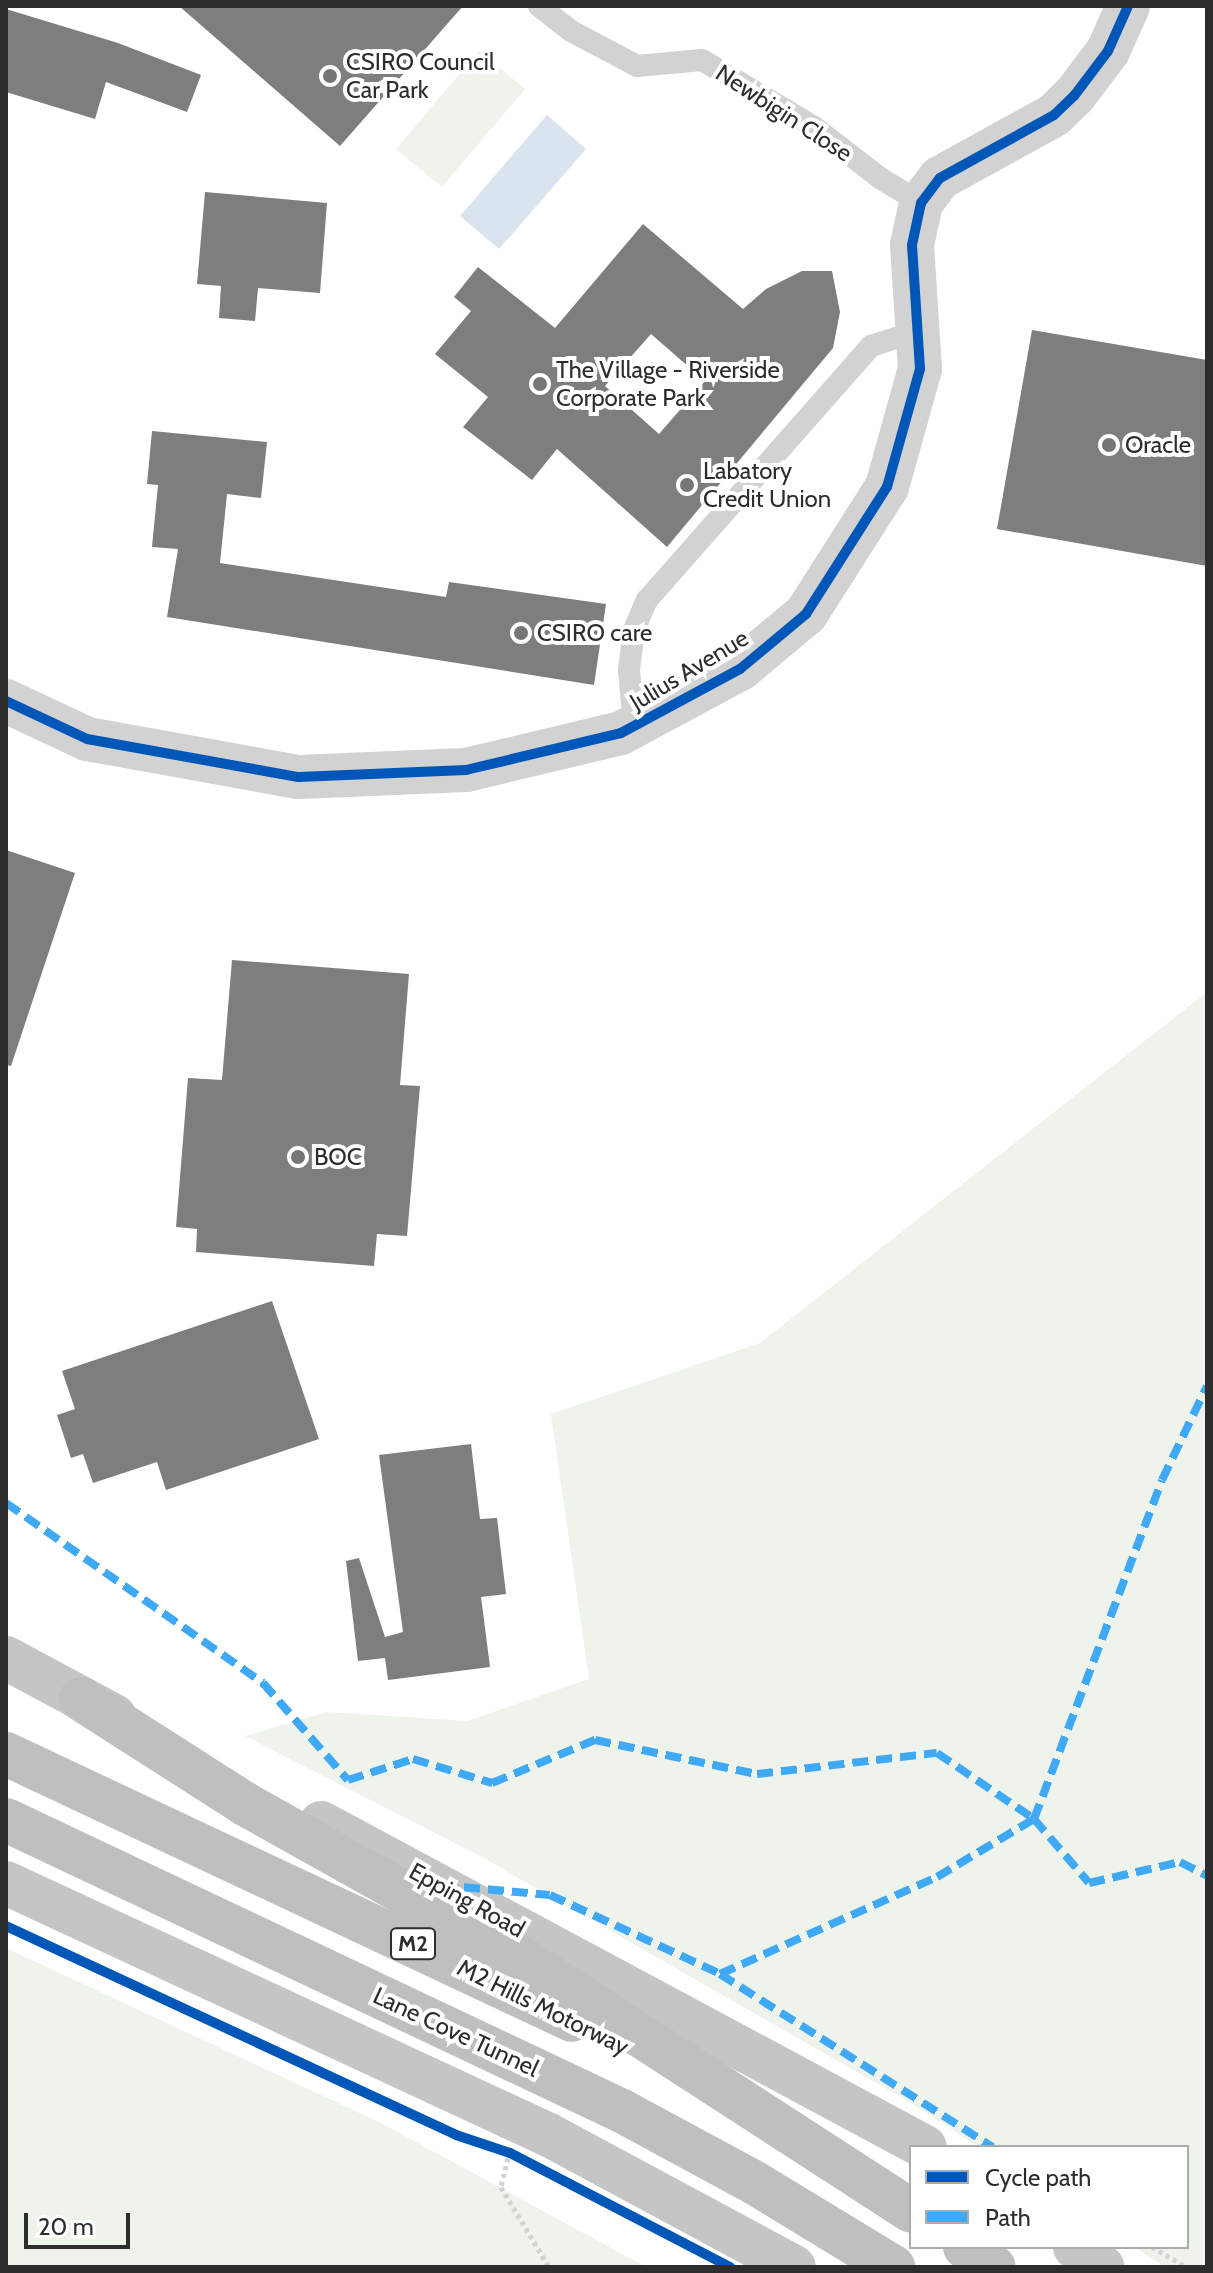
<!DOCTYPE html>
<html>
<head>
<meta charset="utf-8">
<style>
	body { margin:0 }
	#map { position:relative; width:1213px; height:2273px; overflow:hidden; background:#fff; font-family:Cabin,sans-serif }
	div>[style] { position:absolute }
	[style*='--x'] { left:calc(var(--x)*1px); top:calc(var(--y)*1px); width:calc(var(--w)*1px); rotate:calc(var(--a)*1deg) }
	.green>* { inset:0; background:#eef3ec }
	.water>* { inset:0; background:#dae4ee }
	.building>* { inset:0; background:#7e7e7e }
	.path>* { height:5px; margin-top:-2.5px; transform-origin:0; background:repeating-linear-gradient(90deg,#d2d2d2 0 4px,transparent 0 8px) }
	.service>* { height:22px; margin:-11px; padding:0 11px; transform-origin:11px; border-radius:11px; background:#d2d2d2 }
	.minor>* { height:44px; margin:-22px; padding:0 22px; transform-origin:22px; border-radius:22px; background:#d2d2d2 }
	.primary>* { height:44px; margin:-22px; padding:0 22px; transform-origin:22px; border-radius:22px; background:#c5c5c5 }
	.motorway>* { height:44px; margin:-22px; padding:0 22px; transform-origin:22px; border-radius:22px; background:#bfbfbf }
	.quiet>* { height:8px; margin-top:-4px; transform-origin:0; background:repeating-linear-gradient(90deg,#3fa9f5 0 16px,transparent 0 24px) }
	.cycleway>* { height:10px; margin:-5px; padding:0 5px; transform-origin:5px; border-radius:5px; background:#0057b8 }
	.dots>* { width:22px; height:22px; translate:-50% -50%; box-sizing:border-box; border:4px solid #fff; border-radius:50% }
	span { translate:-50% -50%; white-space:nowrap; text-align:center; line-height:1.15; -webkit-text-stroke:8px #fff; paint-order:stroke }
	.shield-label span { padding:2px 6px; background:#fff; border:2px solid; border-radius:6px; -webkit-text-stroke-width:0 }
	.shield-label { font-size:22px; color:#2d2d2d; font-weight:700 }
	.poi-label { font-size:24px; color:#2d2d2d }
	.left { translate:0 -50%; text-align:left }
	.street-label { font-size:24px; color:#2d2d2d }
	.frame { position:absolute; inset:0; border:8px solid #2d2d2d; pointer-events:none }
	.legend { position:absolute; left:909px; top:2145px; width:280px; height:104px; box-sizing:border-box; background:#fff; border:2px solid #ababab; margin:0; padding:10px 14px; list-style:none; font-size:24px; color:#2d2d2d }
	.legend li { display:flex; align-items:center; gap:16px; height:40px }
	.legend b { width:40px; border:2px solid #ababab }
	.scale { position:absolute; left:24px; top:2213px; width:106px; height:36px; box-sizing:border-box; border:4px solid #2d2d2d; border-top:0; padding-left:10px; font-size:24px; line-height:28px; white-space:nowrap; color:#2d2d2d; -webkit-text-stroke:6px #fff; paint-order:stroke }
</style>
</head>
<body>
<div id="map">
	<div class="green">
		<i style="clip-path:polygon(479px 51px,525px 89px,442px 187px,396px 149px)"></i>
		<i style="clip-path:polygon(1207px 992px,1207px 2267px,1165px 2267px,1134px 2247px,1187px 2247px,1187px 2147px,979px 2147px,911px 2103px,482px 1857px,245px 1736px,327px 1712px,467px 1721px,589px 1679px,551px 1414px,760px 1343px)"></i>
		<i style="clip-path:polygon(6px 1948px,381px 2123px,646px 2267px,6px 2267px)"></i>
	</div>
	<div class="water">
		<i style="clip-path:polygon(547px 115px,586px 149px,499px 249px,460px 216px)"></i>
	</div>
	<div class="building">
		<i style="clip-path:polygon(179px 6px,463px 6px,340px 146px)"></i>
		<i style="clip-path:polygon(6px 9px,118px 43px,201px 75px,187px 112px,106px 82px,95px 119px,6px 92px)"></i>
		<i style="clip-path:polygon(205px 192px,327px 203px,320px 293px,258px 288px,255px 321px,219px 318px,221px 286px,197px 284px)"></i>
		<i style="clip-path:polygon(evenodd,643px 224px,743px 309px,766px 289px,802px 271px,832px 271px,840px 312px,833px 348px,667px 547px,557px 449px,532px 480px,463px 427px,488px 397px,435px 354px,471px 311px,454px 297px,478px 267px,555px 328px,643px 224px,651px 334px,705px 381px,659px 434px,605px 386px,651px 334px)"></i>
		<i style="clip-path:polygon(1032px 330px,1207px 360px,1207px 566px,997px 529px)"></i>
		<i style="clip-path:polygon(152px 431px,267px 442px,261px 498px,227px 494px,220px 563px,446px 597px,449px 582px,606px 604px,594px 685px,167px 617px,178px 549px,152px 547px,158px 485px,147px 484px)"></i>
		<i style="clip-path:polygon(6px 850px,75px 873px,11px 1066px,6px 1065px)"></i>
		<i style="clip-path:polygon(232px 960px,409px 974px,400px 1085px,420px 1086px,407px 1236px,377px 1234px,374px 1266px,196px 1252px,197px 1229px,176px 1227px,188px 1078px,222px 1080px)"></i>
		<i style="clip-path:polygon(272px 1301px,319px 1439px,166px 1490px,157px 1462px,93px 1483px,83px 1454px,71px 1458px,57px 1415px,75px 1409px,62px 1371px)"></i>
		<i style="clip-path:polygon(471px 1444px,480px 1519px,497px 1518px,506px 1594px,481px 1597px,490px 1667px,388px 1680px,385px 1658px,358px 1661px,346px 1561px,359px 1558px,385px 1637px,403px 1632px,379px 1455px)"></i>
	</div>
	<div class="path">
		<i style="--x:508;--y:2158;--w:30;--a:104"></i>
		<i style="--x:501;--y:2187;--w:93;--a:59"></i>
		<i style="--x:1152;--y:2247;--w:40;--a:29.7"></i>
	</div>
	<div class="service">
		<i style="--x:539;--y:6;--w:41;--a:38"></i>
		<i style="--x:571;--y:31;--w:75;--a:27.9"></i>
		<i style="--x:637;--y:66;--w:65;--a:-5.3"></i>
		<i style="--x:702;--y:60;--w:131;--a:30.9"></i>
		<i style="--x:814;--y:127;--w:83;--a:37.7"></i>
		<i style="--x:880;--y:178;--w:48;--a:31.4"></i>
		<i style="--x:634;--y:726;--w:56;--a:-95.1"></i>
		<i style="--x:629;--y:670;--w:40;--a:-82.9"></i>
		<i style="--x:634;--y:630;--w:33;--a:-67"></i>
		<i style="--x:647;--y:600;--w:339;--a:-48.6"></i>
		<i style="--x:871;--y:346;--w:48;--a:-18.1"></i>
	</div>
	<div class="minor">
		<i style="--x:6;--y:701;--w:89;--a:25.1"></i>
		<i style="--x:87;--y:739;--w:215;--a:10.2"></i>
		<i style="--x:299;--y:777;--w:167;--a:-2.4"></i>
		<i style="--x:466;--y:770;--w:159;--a:-13.4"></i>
		<i style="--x:621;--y:733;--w:135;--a:-28.3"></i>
		<i style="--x:740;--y:669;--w:86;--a:-39.8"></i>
		<i style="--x:806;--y:614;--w:151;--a:-57.5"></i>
		<i style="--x:887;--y:487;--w:123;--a:-74.4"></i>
		<i style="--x:920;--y:369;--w:124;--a:-93.7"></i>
		<i style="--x:912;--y:245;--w:43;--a:-77.9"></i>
		<i style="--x:921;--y:203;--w:31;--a:-53"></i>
		<i style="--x:940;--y:178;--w:130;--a:-28.9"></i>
		<i style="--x:1054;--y:115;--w:28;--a:-44"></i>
		<i style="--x:1074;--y:96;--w:56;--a:-52.9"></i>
		<i style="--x:1108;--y:51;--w:49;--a:-66"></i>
	</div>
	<div class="primary">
		<i style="--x:6;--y:1658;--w:123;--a:28.2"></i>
		<i style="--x:321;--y:1823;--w:685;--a:28.21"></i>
		<i style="--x:6;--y:1883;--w:599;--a:24.9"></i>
		<i style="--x:549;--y:2135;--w:278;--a:28.3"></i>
		<i style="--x:1075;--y:2247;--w:34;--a:36"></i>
	</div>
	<div class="motorway">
		<i style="--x:81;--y:1699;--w:195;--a:32.6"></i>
		<i style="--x:245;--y:1804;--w:314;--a:29.2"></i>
		<i style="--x:519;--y:1957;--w:467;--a:32.9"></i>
		<i style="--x:6;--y:1754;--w:625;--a:25.17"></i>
		<i style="--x:6;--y:1820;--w:681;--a:25.29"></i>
		<i style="--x:622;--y:2111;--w:151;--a:28.4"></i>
		<i style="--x:755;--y:2183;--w:162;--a:31.3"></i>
		<i style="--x:965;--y:2247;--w:35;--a:35"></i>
	</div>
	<div class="quiet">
		<i style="--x:6;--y:1503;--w:314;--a:35"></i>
		<i style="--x:263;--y:1683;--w:129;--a:48.8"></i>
		<i style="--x:348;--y:1780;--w:68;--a:-17.9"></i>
		<i style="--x:413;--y:1759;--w:83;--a:16.9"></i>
		<i style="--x:492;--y:1783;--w:112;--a:-22.7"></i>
		<i style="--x:595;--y:1740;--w:166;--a:11.9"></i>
		<i style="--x:757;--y:1774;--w:181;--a:-6.7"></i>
		<i style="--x:937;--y:1753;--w:117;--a:34.2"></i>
		<i style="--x:1034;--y:1819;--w:84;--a:49.3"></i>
		<i style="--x:1089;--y:1883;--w:93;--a:-13"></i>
		<i style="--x:1180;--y:1862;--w:30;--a:27"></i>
		<i style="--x:440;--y:1885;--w:110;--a:5.2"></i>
		<i style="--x:550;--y:1895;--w:187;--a:24.9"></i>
		<i style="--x:720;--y:1974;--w:238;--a:-24.1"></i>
		<i style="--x:937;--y:1877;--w:113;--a:-30.9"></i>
		<i style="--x:1034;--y:1819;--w:362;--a:-69.3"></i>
		<i style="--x:1162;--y:1480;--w:104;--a:-64.4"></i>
		<i style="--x:720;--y:1974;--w:323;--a:32.4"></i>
	</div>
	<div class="cycleway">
		<i style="--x:6;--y:701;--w:89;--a:25.1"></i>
		<i style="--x:87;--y:739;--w:215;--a:10.2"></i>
		<i style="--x:299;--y:777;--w:167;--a:-2.4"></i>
		<i style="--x:466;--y:770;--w:159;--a:-13.4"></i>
		<i style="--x:621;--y:733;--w:135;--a:-28.3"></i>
		<i style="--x:740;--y:669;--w:86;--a:-39.8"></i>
		<i style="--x:806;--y:614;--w:151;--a:-57.5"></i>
		<i style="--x:887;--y:487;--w:123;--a:-74.4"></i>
		<i style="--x:920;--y:369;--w:124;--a:-93.7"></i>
		<i style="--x:912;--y:245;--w:43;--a:-77.9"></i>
		<i style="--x:921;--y:203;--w:31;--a:-53"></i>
		<i style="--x:940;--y:178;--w:130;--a:-28.9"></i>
		<i style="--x:1054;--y:115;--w:28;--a:-44"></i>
		<i style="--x:1074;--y:96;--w:56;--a:-52.9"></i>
		<i style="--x:1108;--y:51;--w:49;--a:-66"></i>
		<i style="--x:6;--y:1926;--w:496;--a:24.9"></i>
		<i style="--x:456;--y:2135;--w:57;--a:18.4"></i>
		<i style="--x:510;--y:2153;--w:248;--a:27.4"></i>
	</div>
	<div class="dots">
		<i style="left:330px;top:76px;background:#767676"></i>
		<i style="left:540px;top:384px;background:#767676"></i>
		<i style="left:1109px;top:445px;background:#767676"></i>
		<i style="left:687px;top:485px;background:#767676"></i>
		<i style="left:521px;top:633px;background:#767676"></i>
		<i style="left:298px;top:1157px;background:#767676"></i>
	</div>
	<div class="shield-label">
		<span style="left:413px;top:1944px">M2</span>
	</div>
	<div class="poi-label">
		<span class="left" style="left:346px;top:76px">CSIRO Council<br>Car Park</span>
		<span class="left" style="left:556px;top:384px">The Village - Riverside<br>Corporate Park</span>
		<span class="left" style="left:1125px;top:445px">Oracle</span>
		<span class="left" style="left:703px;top:485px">Labatory<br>Credit Union</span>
		<span class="left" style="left:537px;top:633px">CSIRO care</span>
		<span class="left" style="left:314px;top:1157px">BOC</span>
	</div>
	<div class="street-label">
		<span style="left:784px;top:113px;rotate:33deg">Newbigin Close</span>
		<span style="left:689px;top:670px;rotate:-31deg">Julius Avenue</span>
		<span style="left:467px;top:1900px;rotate:29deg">Epping Road</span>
		<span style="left:543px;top:2007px;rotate:26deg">M2 Hills Motorway</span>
		<span style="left:456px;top:2032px;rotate:25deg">Lane Cove Tunnel</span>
	</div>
	<div class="frame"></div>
	<ul class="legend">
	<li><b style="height:10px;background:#0057b8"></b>Cycle path</li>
	<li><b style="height:10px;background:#3fa9f5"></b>Path</li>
	</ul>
	<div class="scale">20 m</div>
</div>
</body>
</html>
